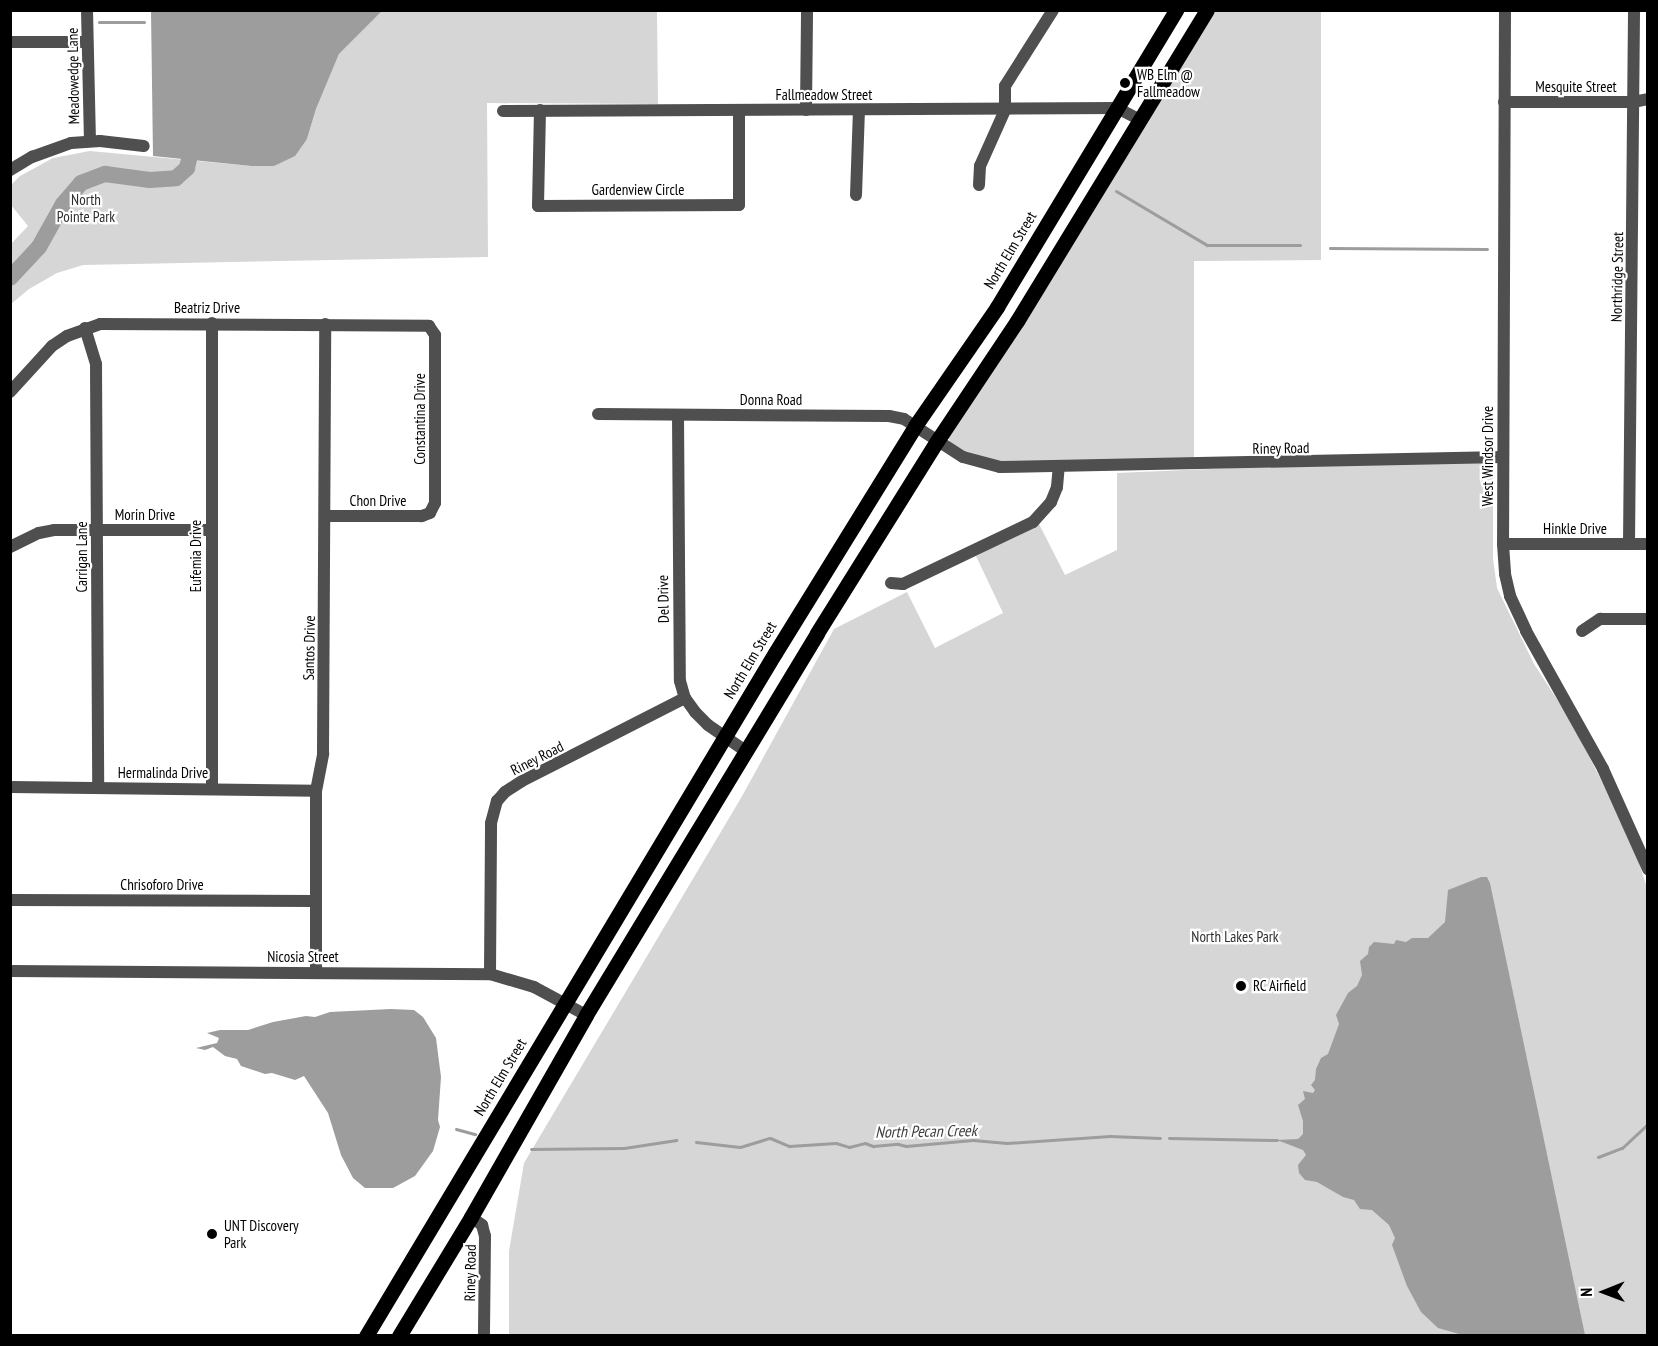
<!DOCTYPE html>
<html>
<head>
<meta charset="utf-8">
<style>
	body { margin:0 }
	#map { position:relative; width:1658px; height:1346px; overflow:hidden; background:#fff; font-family:"PT Sans Narrow",sans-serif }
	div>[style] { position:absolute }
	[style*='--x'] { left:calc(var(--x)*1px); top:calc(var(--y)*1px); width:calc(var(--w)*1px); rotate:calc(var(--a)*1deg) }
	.green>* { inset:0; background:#d6d6d6 }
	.water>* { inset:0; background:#9d9d9d }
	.stream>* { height:3px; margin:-1.5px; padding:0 1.5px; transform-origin:1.5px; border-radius:1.5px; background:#9d9d9d }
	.river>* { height:16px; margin:-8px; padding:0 8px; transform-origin:8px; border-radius:8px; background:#9d9d9d }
	.minor>* { height:12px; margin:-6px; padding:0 6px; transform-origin:6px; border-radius:6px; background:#4f4f4f }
	.major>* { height:15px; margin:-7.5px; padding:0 7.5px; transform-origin:7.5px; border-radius:7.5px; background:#000 }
	.dots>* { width:16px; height:16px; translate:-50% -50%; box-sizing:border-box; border:3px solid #fff; border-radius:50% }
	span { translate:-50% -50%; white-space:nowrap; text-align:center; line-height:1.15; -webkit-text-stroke:4.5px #fff; paint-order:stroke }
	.poi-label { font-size:15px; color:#000 }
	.left { translate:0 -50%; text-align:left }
	.street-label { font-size:15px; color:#000 }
	.park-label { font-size:15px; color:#2d2d2d }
	.water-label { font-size:16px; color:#3e3e3e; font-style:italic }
	.frame { position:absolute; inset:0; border:12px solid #000; pointer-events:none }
	.north { position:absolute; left:1574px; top:1262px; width:60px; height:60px; -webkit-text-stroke:4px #fff; paint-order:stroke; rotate:269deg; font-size:16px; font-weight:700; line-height:24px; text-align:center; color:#000 }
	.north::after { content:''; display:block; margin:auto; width:21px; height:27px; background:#000; clip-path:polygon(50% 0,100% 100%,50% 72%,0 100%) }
</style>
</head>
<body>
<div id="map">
	<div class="green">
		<i style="clip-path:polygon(382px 11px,657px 11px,658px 104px,487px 103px,488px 257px,83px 265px,57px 273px,29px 289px,11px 304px,10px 245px,28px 226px,11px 205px,11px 185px,20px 176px,53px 158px,90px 151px,251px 166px,274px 166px,307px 139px,316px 109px,339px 54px)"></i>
		<i style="clip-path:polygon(1213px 11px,1321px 11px,1321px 260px,1194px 261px,1194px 460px,1008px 463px,973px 457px,951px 444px,948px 437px)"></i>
		<i style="clip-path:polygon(1490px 457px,1493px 470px,1493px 559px,1497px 588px,1534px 664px,1571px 721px,1603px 784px,1638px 860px,1647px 888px,1647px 1335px,509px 1336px,509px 1251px,524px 1163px,741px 798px,834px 629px,907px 592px,935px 648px,1003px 613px,976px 556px,1039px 524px,1065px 575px,1117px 550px,1117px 473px)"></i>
	</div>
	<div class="water">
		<i style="clip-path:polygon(151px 11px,151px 10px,382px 11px,339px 54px,316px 109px,307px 139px,295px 156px,274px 166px,251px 166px,153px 156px)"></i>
		<i style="clip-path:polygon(1481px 877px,1487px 877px,1490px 883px,1585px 1335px,1466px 1336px,1438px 1328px,1421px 1312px,1407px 1286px,1392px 1245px,1395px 1238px,1389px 1225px,1372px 1210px,1360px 1209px,1354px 1200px,1343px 1197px,1317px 1182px,1305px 1180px,1299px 1173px,1298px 1165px,1306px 1155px,1303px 1150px,1277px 1140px,1298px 1139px,1303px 1134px,1303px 1121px,1298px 1105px,1305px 1099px,1303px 1091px,1313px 1093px,1315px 1090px,1311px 1085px,1315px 1080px,1316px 1069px,1321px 1058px,1328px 1054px,1339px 1024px,1336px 1015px,1348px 993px,1357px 986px,1362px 975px,1360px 961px,1368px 954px,1369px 947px,1374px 942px,1394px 944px,1396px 940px,1406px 942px,1412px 938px,1428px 938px,1445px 922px,1448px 890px)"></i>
		<i style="clip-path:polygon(391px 1009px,414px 1010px,423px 1017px,436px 1038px,441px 1077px,438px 1120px,440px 1127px,433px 1151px,415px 1176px,393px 1188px,365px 1188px,353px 1178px,341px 1155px,328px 1113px,304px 1076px,295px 1080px,272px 1073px,265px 1074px,241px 1066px,237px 1059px,225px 1056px,213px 1047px,205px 1050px,196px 1048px,217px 1043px,219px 1038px,207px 1033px,220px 1030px,248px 1030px,273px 1022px,306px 1016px,315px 1017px,330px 1012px)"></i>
	</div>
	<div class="stream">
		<i style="--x:99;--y:22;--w:45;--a:0"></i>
		<i style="--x:1116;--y:191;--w:106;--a:30.7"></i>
		<i style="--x:1207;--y:245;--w:93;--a:0"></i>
		<i style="--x:1330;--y:248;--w:157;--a:0.4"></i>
		<i style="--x:456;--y:1129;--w:20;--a:15"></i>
		<i style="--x:1169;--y:1138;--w:108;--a:1.1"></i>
		<i style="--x:696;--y:1142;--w:44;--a:6.5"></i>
		<i style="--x:740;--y:1147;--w:31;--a:-17"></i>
		<i style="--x:770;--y:1138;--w:21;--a:23"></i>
		<i style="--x:789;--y:1146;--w:47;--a:-3.7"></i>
		<i style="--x:836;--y:1143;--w:14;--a:17"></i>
		<i style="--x:849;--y:1147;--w:16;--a:-14"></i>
		<i style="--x:865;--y:1143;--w:9;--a:21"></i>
		<i style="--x:873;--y:1146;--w:25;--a:-5"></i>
		<i style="--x:898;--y:1144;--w:8;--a:14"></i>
		<i style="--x:906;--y:1146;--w:67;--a:-5.1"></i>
		<i style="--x:973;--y:1140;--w:34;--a:5"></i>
		<i style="--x:1007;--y:1143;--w:103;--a:-3.9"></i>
		<i style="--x:1110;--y:1136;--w:50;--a:2.3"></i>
		<i style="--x:531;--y:1149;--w:93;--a:-0.6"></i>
		<i style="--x:624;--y:1148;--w:53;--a:-8.7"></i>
		<i style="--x:1598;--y:1157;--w:26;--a:-21"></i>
		<i style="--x:1622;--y:1148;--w:35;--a:-43"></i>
	</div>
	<div class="river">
		<i style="--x:10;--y:278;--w:42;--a:-46.9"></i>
		<i style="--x:39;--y:247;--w:49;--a:-60.8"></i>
		<i style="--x:63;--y:204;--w:28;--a:-49"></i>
		<i style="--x:81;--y:183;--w:26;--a:-21"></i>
		<i style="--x:105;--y:174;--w:45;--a:7.6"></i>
		<i style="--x:150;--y:180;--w:26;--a:-4"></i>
		<i style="--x:176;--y:178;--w:15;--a:-42"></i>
		<i style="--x:187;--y:168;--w:31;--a:-77"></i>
	</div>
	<div class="minor">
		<i style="--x:87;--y:10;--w:131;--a:88.7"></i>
		<i style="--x:1505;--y:10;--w:534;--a:90.21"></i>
		<i style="--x:1503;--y:544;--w:30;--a:86"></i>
		<i style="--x:1505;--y:574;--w:23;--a:77"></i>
		<i style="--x:1510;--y:596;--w:38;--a:65"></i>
		<i style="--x:1526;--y:631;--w:158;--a:60.8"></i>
		<i style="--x:1603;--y:769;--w:110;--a:65.8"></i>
		<i style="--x:10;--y:42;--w:77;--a:0"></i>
		<i style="--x:1504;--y:102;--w:129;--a:0"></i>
		<i style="--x:1633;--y:102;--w:15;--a:-11"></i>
		<i style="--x:540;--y:110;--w:96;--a:91.2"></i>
		<i style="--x:538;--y:206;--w:201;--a:-0.3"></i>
		<i style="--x:739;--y:205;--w:95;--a:-90"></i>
		<i style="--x:806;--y:110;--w:100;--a:-89.4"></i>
		<i style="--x:503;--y:111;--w:614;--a:-0.28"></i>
		<i style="--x:1117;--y:108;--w:27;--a:27"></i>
		<i style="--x:10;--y:170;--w:26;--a:-31"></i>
		<i style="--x:32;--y:157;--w:41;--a:-19.7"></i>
		<i style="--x:71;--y:143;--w:29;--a:-4"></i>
		<i style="--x:100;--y:141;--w:44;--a:6.5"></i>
		<i style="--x:979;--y:185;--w:19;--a:-87"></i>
		<i style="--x:980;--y:166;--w:61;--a:-65.9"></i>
		<i style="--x:1005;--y:110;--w:24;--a:-90"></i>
		<i style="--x:1005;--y:86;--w:90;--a:-57.7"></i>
		<i style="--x:856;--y:195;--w:85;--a:-88"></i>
		<i style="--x:212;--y:323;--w:465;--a:90"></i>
		<i style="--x:85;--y:328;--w:38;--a:73"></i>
		<i style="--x:96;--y:364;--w:423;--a:89.7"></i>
		<i style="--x:10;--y:392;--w:62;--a:-47.6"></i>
		<i style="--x:52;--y:346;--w:18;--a:-34"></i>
		<i style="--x:67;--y:336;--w:35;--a:-20"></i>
		<i style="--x:100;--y:324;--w:329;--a:0.3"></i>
		<i style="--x:429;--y:326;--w:11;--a:56"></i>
		<i style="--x:435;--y:335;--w:168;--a:90"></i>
		<i style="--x:435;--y:503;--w:11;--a:117"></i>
		<i style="--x:430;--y:513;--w:9;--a:159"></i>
		<i style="--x:422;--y:516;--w:97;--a:180"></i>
		<i style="--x:598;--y:414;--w:291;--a:0.4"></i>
		<i style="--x:889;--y:416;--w:15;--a:11"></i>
		<i style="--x:904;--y:419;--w:70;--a:32.8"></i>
		<i style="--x:963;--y:457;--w:38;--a:15"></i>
		<i style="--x:1000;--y:467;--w:503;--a:-1.14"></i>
		<i style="--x:678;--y:415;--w:266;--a:89.6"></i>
		<i style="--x:680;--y:681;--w:18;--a:74"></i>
		<i style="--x:685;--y:698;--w:17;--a:54"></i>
		<i style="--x:695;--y:712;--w:18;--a:45"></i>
		<i style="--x:708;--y:725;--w:47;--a:34.7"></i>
		<i style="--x:1503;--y:544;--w:145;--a:0"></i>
		<i style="--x:1629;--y:544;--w:534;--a:-89.46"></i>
		<i style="--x:10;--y:547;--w:32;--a:-26"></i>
		<i style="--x:39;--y:533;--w:15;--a:-11"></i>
		<i style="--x:54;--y:530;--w:157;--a:0"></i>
		<i style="--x:891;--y:583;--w:12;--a:5"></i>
		<i style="--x:903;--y:584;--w:144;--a:-25.5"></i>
		<i style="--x:1033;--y:522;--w:27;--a:-48"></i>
		<i style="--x:1051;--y:502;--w:16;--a:-68"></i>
		<i style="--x:1057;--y:487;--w:21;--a:-85"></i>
		<i style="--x:1582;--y:631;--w:22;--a:-34"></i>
		<i style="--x:1600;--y:619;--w:48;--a:0"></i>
		<i style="--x:10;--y:787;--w:306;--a:0.7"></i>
		<i style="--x:10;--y:900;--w:304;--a:0.2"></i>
		<i style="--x:10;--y:971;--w:480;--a:0.4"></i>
		<i style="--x:490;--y:974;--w:46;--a:16.5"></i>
		<i style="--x:534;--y:987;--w:59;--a:28.3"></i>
		<i style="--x:316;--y:971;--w:180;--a:-90"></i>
		<i style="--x:316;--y:791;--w:38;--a:-79"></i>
		<i style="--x:323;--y:754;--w:430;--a:-89.7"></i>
		<i style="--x:490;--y:974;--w:151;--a:-89.6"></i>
		<i style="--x:491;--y:823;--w:23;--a:-75"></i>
		<i style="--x:497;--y:801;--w:12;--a:-48"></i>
		<i style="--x:505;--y:792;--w:20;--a:-33"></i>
		<i style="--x:522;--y:781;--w:183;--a:-27"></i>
		<i style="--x:471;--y:1217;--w:14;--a:36"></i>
		<i style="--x:482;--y:1225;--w:11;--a:75"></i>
		<i style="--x:485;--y:1236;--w:100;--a:90.6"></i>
	</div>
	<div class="major">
		<i style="--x:366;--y:1336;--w:796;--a:-59.09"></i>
		<i style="--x:775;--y:653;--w:267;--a:-58.3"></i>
		<i style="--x:915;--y:426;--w:145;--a:-55.4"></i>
		<i style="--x:997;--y:307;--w:347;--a:-58.9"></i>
		<i style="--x:399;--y:1336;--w:139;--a:-58.8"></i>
		<i style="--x:471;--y:1217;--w:232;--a:-60.3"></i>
		<i style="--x:586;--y:1015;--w:446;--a:-58.8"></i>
		<i style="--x:817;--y:633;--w:226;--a:-58"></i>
		<i style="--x:937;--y:441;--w:144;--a:-56.3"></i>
		<i style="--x:1017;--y:321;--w:364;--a:-58.6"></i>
	</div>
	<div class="dots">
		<i style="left:1125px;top:83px;background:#000"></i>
		<i style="left:1241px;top:986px;background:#000"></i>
		<i style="left:212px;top:1234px;background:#000"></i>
	</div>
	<div class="poi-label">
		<span class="left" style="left:1137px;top:83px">WB Elm @<br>Fallmeadow</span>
		<span class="left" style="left:1253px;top:986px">RC Airfield</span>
		<span class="left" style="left:224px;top:1234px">UNT Discovery<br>Park</span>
	</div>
	<div class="street-label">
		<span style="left:73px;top:76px;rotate:-91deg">Meadowedge Lane</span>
		<span style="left:1576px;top:87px">Mesquite Street</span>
		<span style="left:824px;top:95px">Fallmeadow Street</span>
		<span style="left:638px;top:190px">Gardenview Circle</span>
		<span style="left:1010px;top:250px;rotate:-59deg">North Elm Street</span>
		<span style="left:1617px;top:277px;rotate:-89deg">Northridge Street</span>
		<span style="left:207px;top:308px">Beatriz Drive</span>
		<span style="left:771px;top:400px">Donna Road</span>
		<span style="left:420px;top:419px;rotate:-90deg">Constantina Drive</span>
		<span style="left:1281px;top:448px;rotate:-1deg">Riney Road</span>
		<span style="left:1488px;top:456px;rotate:-90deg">West Windsor Drive</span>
		<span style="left:378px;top:501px">Chon Drive</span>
		<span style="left:145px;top:515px">Morin Drive</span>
		<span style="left:1575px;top:529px">Hinkle Drive</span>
		<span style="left:196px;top:556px;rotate:-90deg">Eufemia Drive</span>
		<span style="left:82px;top:557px;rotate:-90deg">Carrigan Lane</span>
		<span style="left:663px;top:599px;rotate:-91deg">Del Drive</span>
		<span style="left:309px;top:648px;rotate:-89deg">Santos Drive</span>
		<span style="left:750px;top:660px;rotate:-59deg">North Elm Street</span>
		<span style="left:537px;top:758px;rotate:-27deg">Riney Road</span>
		<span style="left:163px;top:773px">Hermalinda Drive</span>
		<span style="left:162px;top:885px">Chrisoforo Drive</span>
		<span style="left:303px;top:957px">Nicosia Street</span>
		<span style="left:500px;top:1077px;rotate:-59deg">North Elm Street</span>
		<span style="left:470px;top:1273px;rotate:-89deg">Riney Road</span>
	</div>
	<div class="park-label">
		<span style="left:86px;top:208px">North<br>Pointe Park</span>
		<span style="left:1235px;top:937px">North Lakes Park</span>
	</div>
	<div class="water-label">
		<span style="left:926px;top:1131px;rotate:-1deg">North Pecan Creek</span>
	</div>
	<div class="frame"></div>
	<div class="north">N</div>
</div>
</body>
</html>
